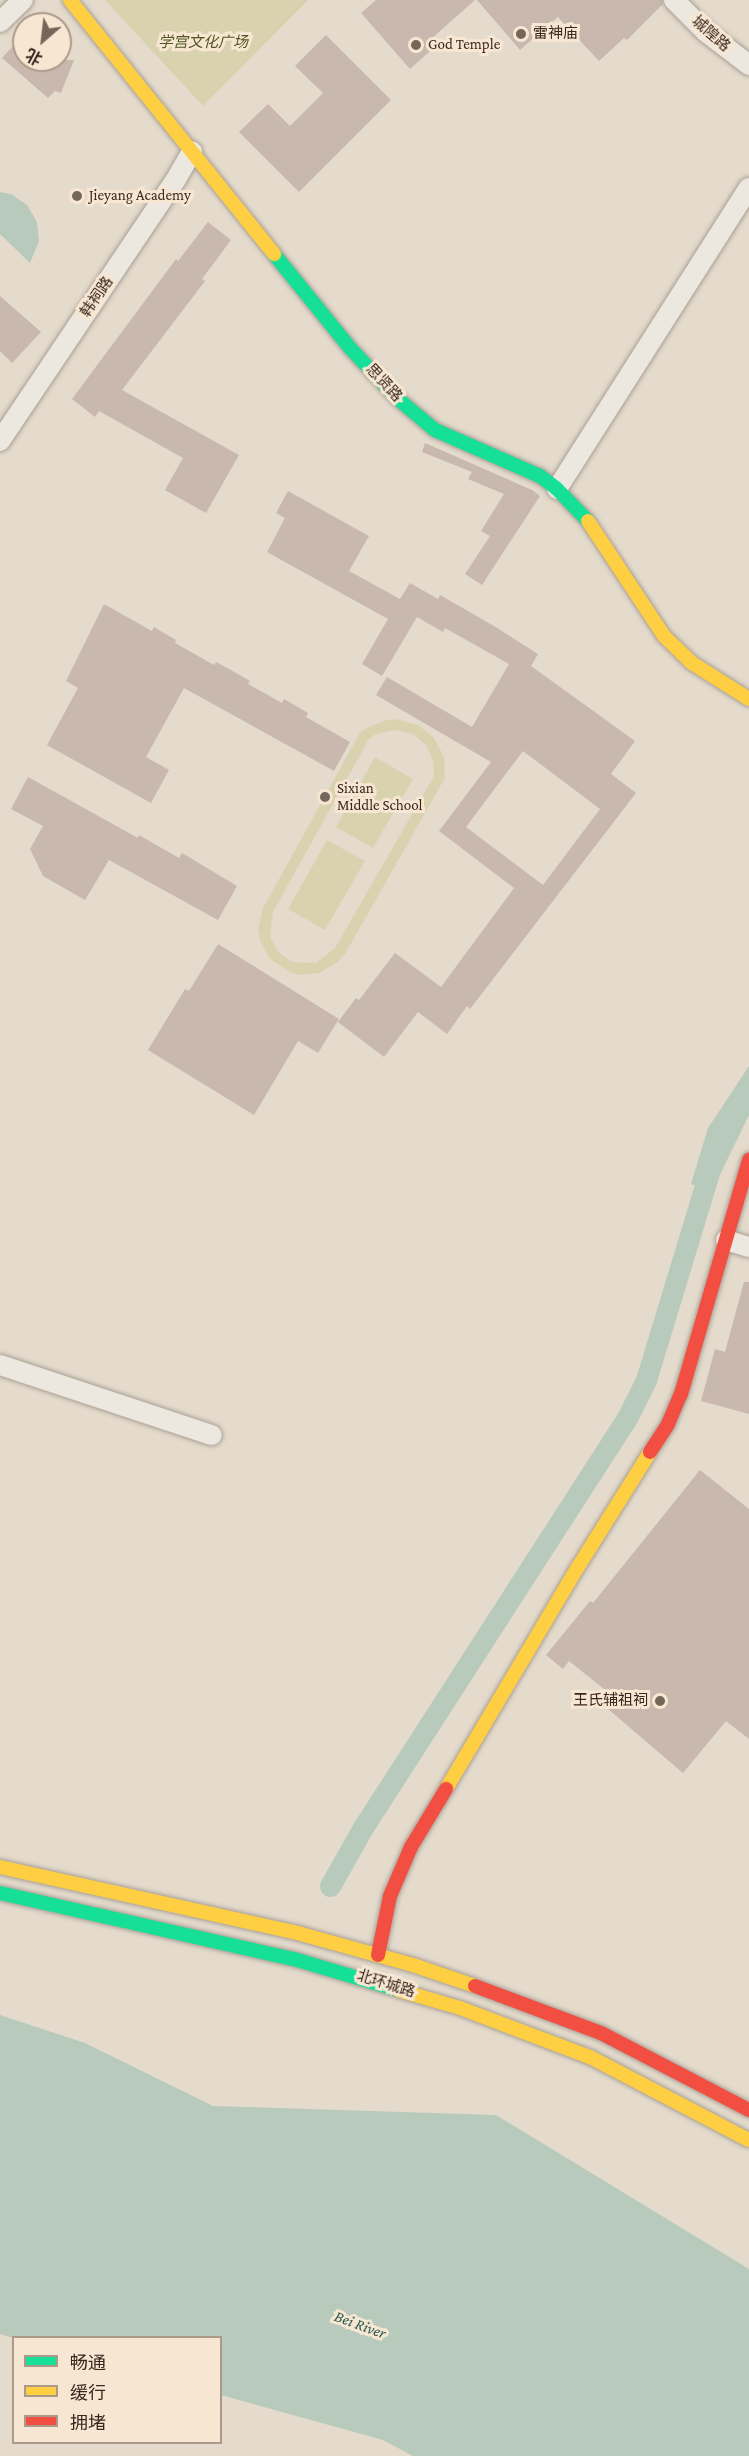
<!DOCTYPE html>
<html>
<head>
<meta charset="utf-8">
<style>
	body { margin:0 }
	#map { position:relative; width:749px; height:2456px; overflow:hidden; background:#e4dbcc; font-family:"Crimson Pro","Noto Sans SC",serif }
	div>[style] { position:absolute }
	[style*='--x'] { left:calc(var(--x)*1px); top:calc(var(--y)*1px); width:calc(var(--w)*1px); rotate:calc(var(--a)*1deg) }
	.green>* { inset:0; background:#d8d3ae }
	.water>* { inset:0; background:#b8cabc }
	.canal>* { height:21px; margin:-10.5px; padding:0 10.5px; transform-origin:10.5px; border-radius:10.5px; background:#b8cabc }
	.building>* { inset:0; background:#c8b8ad }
	.roads { filter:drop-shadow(0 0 2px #aaa096) drop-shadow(0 0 2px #aaa096) }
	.street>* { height:20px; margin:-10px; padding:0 10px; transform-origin:10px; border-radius:10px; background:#ece7df }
	.fast>* { height:14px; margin:-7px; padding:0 7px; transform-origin:7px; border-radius:7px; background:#16e098 }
	.slow>* { height:14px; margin:-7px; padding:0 7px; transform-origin:7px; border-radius:7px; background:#ffcf43 }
	.jam>* { height:14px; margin:-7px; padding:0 7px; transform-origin:7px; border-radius:7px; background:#f24e42 }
	.dots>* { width:16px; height:16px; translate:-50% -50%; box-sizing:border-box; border:3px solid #f7e7d2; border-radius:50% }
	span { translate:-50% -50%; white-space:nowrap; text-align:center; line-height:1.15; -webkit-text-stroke:6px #f7e7d2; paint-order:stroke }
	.poi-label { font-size:15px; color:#39271d }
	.left { translate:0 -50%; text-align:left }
	.right { translate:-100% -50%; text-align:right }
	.street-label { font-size:15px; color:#39271d }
	.park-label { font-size:15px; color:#515623; font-style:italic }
	.water-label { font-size:16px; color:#2c5a50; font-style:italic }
	.legend { position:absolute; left:12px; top:2336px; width:210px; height:108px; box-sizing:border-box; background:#f7e7d2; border:2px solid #ab9a8a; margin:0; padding:8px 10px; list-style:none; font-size:18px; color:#39271d }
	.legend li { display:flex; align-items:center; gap:12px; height:30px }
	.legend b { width:30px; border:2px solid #ab9a8a }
	.north { position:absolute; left:12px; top:12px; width:60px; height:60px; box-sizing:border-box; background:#f7e7d2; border:2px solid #ab9a8a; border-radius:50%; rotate:208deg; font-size:16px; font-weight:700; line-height:24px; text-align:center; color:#39271d }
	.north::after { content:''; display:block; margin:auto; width:21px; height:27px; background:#75665a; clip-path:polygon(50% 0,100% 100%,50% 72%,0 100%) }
</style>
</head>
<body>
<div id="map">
	<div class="green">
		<i style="clip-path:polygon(105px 0,308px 0,203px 106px)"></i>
		<i style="clip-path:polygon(evenodd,395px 719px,418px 725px,434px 738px,444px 757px,445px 778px,345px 954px,338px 962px,319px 973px,298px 975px,288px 971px,270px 959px,260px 940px,258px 929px,263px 908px,361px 731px,383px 721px,395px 719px,395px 730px,413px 734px,426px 745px,433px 760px,434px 776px,335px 948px,316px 963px,292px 962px,278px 952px,270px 937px,273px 912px,369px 739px,376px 734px,395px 730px)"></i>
		<i style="clip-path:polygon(375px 757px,413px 779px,373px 848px,336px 827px)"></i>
		<i style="clip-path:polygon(327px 840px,365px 861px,325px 930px,288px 909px)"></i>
	</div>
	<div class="water">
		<i style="clip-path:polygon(0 192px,11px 194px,27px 205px,37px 222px,39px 241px,30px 263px,0 234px)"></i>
		<i style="clip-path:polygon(749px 1066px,749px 1115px,712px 1191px,691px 1184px,708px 1128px)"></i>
		<i style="clip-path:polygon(0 2015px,85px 2043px,213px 2106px,496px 2115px,749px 2269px,749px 2456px,413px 2456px,383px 2440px,221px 2395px,220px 2338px,13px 2338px,0 2334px)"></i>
	</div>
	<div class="canal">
		<i style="--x:330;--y:1886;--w:65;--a:-60.7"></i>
		<i style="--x:362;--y:1829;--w:489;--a:-57.2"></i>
		<i style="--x:627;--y:1418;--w:42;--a:-63.4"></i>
		<i style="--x:646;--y:1380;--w:227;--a:-73.1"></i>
	</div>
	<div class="building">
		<i style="clip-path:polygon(376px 0,475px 0,431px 39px,437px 45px,410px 69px,361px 13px)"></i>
		<i style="clip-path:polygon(477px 0,662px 0,663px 4px,627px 40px,624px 38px,599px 61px,558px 17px,520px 50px)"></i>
		<i style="clip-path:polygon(24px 34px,24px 60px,74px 60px,61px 93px,55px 91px,48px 98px,2px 58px)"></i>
		<i style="clip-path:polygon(326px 35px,391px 100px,299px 192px,239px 132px,268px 104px,290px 126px,323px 93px,295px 66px)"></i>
		<i style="clip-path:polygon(208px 222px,231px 240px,202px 279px,205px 281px,122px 390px,239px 455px,206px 513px,165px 490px,183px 458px,99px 411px,95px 417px,72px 399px,176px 259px,178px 261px)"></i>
		<i style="clip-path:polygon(0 296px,41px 332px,12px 363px,0 351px)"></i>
		<i style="clip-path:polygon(425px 443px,532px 490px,540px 496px,482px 585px,465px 574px,490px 536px,481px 531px,504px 494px,468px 479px,472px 472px,422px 452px)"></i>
		<i style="clip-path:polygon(evenodd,288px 491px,369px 536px,349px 571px,400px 599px,410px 583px,438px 599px,440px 595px,494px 626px,538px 654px,531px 666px,635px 741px,611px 774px,636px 793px,470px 1009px,467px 1006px,447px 1034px,418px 1012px,384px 1057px,338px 1022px,356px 998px,359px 1000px,395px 953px,441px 987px,514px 888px,439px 831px,491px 762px,376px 695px,387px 677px,472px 727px,509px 664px,445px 628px,443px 632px,417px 617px,382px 676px,362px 664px,388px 619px,267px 552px,285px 518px,276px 513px,288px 491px,523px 751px,600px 809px,543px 885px,466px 827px,523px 751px)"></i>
		<i style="clip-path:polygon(104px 604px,152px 631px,154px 627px,176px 640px,175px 643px,214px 665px,216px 662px,231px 670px,250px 681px,248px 684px,282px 703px,284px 699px,308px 713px,306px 717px,350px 742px,334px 771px,184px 688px,146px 757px,169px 770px,151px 803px,47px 745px,78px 688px,66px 681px)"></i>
		<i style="clip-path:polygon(28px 777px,138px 838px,139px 835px,179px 858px,182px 853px,237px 886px,218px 920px,109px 860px,85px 900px,43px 876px,30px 849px,43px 826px,11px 809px)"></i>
		<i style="clip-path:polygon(218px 944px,339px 1019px,318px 1053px,298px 1041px,254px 1115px,148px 1050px,185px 989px,189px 991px)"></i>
		<i style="clip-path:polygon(744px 1282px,749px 1282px,749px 1414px,701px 1401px,715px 1349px,725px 1352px)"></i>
		<i style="clip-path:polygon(700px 1470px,749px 1509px,749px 1739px,726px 1721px,683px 1773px,601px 1703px,609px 1693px,569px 1661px,563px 1669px,546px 1655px,590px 1601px,593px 1603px)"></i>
	</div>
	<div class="roads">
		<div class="street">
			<i style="--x:674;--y:0;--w:45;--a:45"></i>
			<i style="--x:706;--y:32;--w:54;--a:37.5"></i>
			<i style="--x:0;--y:22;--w:32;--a:-44"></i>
			<i style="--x:0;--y:441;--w:313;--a:-56.1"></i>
			<i style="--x:175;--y:181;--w:34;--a:-60"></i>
			<i style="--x:557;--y:489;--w:357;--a:-57.5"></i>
			<i style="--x:726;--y:1240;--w:24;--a:17"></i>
			<i style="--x:0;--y:1365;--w:223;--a:18.3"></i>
		</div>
		<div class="fast">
			<i style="--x:274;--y:254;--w:121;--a:51"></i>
			<i style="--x:350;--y:348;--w:70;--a:46.7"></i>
			<i style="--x:398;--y:399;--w:48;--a:40"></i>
			<i style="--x:435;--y:430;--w:115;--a:23.7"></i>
			<i style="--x:540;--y:476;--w:21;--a:37"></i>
			<i style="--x:557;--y:489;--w:45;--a:45.9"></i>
			<i style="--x:0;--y:1893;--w:301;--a:12.7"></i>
			<i style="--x:294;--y:1959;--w:109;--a:16.6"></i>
		</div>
		<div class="slow">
			<i style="--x:70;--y:0;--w:326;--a:51.2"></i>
			<i style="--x:588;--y:521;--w:138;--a:56.5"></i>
			<i style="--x:664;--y:636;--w:39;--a:44"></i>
			<i style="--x:692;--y:663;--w:67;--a:32.3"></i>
			<i style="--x:446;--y:1789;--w:258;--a:-59.3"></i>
			<i style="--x:578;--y:1567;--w:136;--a:-57.9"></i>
			<i style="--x:0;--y:1867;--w:308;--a:12.5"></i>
			<i style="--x:301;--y:1934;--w:116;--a:15.5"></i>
			<i style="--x:413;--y:1965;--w:65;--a:18.7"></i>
			<i style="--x:398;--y:1990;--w:65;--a:16.2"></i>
			<i style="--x:460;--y:2008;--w:139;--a:20.7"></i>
			<i style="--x:590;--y:2057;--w:179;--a:27.6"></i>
		</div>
		<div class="jam">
			<i style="--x:650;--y:1452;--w:33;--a:-57"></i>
			<i style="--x:668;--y:1424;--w:33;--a:-67"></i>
			<i style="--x:681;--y:1394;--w:244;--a:-73.8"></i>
			<i style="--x:378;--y:1955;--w:60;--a:-78.5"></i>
			<i style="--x:390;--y:1896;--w:53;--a:-66.8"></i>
			<i style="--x:411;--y:1847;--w:68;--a:-58.9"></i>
			<i style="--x:475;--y:1986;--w:134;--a:20.5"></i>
			<i style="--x:601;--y:2033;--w:167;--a:27.5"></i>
		</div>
	</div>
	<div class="dots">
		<i style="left:521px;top:34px;background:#75665a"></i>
		<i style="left:416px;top:45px;background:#75665a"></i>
		<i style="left:77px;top:196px;background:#75665a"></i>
		<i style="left:325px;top:797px;background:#75665a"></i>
		<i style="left:660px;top:1701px;background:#75665a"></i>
	</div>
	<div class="poi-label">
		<span class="left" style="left:533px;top:34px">雷神庙</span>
		<span class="left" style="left:428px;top:45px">God Temple</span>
		<span class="left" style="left:89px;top:196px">Jieyang Academy</span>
		<span class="left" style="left:337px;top:797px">Sixian<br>Middle School</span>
		<span class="right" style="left:648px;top:1701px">王氏辅祖祠</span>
	</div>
	<div class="street-label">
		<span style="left:711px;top:34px;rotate:41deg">城隍路</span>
		<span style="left:97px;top:297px;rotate:-56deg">韩祠路</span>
		<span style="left:384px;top:383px;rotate:47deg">思贤路</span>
		<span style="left:386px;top:1984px;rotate:17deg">北环城路</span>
	</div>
	<div class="park-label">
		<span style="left:203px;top:43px">学宫文化广场</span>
	</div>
	<div class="water-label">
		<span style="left:360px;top:2325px;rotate:20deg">Bei River</span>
	</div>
	<ul class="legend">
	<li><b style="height:8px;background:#16e098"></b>畅通</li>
	<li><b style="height:8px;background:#ffcf43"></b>缓行</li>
	<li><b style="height:8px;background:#f24e42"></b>拥堵</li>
	</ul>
	<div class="north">北</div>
</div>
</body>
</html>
